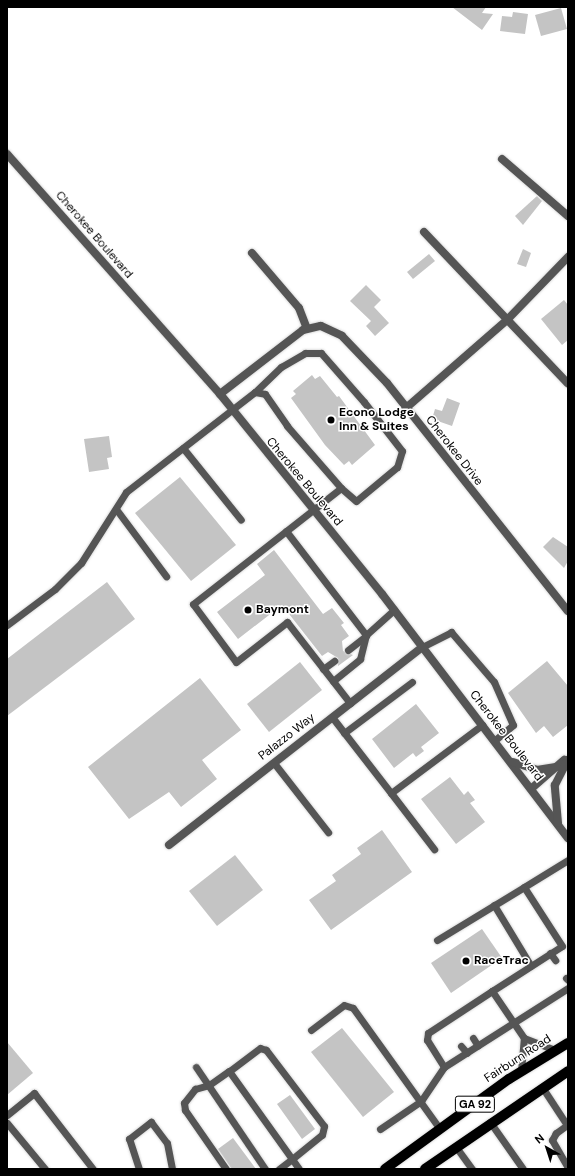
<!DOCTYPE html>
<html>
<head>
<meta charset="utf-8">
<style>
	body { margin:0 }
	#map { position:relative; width:575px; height:1176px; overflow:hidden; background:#fff; font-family:"DM Sans",sans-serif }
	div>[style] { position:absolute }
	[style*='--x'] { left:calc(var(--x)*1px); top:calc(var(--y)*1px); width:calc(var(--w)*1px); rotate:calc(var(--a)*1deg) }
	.building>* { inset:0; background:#c4c4c4 }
	.roads { filter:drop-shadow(0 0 1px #dbdbdb) drop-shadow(0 0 1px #dbdbdb) }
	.service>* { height:7px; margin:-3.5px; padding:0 3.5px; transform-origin:3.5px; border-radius:3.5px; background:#555 }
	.minor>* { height:8px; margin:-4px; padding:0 4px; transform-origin:4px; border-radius:4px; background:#555 }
	.primary>* { height:10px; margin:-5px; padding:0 5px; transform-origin:5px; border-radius:5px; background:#000 }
	.dots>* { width:11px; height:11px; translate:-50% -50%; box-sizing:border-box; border:2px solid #fff; border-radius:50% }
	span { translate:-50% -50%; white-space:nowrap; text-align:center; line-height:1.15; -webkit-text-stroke:3px #fff; paint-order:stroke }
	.shield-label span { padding:1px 3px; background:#fff; border:1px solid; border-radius:3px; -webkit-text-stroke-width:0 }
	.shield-label { font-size:11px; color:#000; font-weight:700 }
	.street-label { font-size:12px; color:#000 }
	.poi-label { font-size:12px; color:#000; font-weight:700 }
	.left { translate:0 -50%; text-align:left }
	.frame { position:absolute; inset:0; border:8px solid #000; pointer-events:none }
	.north { position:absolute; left:527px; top:1128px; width:40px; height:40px; -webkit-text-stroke:3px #fff; paint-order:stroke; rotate:321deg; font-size:11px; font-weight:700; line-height:16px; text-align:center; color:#000 }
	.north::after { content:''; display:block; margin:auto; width:14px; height:18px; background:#000; clip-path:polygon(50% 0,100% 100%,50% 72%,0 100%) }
</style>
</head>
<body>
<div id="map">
	<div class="building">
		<i style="clip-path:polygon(452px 7px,486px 7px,482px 13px,493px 14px,482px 30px)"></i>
		<i style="clip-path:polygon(561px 8px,567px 29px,541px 36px,535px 15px)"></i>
		<i style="clip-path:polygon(513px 12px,528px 14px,525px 34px,500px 31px,502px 16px,512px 17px)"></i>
		<i style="clip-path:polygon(537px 196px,542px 201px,523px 225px,515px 216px)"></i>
		<i style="clip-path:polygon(523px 249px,531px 253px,526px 267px,517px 264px)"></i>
		<i style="clip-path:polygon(429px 254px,435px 261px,413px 279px,407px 272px)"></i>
		<i style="clip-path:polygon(366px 285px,381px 300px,374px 307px,389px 323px,375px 336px,366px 326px,371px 321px,350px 301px)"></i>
		<i style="clip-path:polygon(564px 300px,568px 305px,568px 340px,562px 345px,541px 319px)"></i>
		<i style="clip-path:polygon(312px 375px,315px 379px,320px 376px,337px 397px,339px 396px,375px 445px,352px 465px,349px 461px,344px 465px,325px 445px,291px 398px,296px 394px,293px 391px)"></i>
		<i style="clip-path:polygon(447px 398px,460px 403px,452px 426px,432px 419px,435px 409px,442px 411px)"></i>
		<i style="clip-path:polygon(109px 436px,112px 457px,107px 458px,109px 469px,89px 472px,84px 439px)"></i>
		<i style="clip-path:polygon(180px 477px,236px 545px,191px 581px,135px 513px)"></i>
		<i style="clip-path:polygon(553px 537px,568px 547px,568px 561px,564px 568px,543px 547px)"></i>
		<i style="clip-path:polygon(274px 550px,323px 614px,332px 608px,344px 623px,341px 625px,349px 636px,342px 641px,343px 651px,353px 655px,338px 666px,338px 658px,328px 652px,322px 656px,282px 605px,238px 639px,217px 612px,265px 575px,257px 564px)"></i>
		<i style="clip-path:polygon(107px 582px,135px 619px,7px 716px,7px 659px)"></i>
		<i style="clip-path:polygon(547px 661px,568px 686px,568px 725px,553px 737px,544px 726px,536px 733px,508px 693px)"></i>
		<i style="clip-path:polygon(300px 662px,322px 690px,269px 732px,247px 704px)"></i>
		<i style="clip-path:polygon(200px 678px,241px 730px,202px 760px,217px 779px,181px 807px,169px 792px,129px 819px,88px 767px)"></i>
		<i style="clip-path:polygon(416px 704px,439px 733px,421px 747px,424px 751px,416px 757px,413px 753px,394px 768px,372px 739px)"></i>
		<i style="clip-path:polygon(450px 777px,464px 795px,468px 791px,475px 800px,470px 803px,485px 822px,456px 844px,421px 799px)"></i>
		<i style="clip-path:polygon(382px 830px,412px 872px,331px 930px,309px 900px,336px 881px,332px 875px,361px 854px,357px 848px)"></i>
		<i style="clip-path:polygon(235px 855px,263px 890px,217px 926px,189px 891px)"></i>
		<i style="clip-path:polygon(482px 929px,502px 958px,451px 993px,431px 963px)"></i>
		<i style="clip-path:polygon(342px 1028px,394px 1092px,363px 1117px,311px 1052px)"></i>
		<i style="clip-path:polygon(7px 1042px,33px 1073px,7px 1095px)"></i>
		<i style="clip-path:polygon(290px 1095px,315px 1129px,302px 1139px,277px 1104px)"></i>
		<i style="clip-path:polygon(233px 1138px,256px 1169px,231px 1168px,218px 1149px)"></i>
	</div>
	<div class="roads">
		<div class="service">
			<i style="--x:255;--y:392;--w:36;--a:-44"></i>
			<i style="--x:281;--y:367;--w:28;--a:-30"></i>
			<i style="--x:305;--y:353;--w:16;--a:0"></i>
			<i style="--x:321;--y:353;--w:65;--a:48.7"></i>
			<i style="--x:364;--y:402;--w:62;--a:52.2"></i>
			<i style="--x:402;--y:451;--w:17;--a:107"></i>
			<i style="--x:397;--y:467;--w:53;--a:140.3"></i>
			<i style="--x:356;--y:501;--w:20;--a:-139"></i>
			<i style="--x:183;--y:448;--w:92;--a:51.1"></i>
			<i style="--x:116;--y:509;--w:84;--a:53.3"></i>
			<i style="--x:286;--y:531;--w:131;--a:52.4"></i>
			<i style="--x:366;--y:635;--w:38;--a:-42"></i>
			<i style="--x:7;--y:625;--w:60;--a:-36.9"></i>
			<i style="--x:55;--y:589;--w:37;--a:-45"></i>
			<i style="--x:81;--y:563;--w:84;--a:-57.6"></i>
			<i style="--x:126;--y:492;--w:163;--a:-37.8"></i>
			<i style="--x:255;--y:392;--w:10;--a:11"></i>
			<i style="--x:265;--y:394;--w:39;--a:55"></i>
			<i style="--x:287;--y:426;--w:82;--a:48.9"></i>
			<i style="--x:341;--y:488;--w:188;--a:141.9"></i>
			<i style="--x:193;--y:604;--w:72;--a:53.4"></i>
			<i style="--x:236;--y:662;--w:65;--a:-38.1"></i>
			<i style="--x:287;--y:622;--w:103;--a:52.1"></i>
			<i style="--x:422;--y:647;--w:33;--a:-27"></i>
			<i style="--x:451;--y:632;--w:66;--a:49.3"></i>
			<i style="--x:494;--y:682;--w:47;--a:66.2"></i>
			<i style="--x:513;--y:725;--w:23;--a:140"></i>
			<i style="--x:348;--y:650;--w:23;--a:-38"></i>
			<i style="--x:323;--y:669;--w:14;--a:-36"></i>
			<i style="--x:333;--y:681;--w:35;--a:-39"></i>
			<i style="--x:360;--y:659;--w:25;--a:-76"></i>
			<i style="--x:332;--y:717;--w:96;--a:52.2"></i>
			<i style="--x:391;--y:793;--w:114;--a:-36.8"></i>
			<i style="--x:344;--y:733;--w:85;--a:-36.9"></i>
			<i style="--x:274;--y:763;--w:88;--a:52"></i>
			<i style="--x:391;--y:793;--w:71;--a:52.5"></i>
			<i style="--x:494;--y:905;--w:71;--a:58.8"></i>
			<i style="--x:437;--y:940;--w:102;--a:-31.3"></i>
			<i style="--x:550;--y:953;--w:9;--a:54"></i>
			<i style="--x:566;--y:978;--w:3;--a:45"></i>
			<i style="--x:311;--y:1030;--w:41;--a:-37.1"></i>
			<i style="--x:344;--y:1005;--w:9;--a:18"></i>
			<i style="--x:353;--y:1008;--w:149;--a:54.3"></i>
			<i style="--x:473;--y:1038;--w:9;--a:58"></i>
			<i style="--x:524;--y:1038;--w:57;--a:-124.2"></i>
			<i style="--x:492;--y:991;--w:83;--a:-32.7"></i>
			<i style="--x:562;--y:946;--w:70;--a:-122.8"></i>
			<i style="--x:524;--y:887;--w:52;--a:-31.5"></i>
			<i style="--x:461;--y:1046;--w:9;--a:49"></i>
			<i style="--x:196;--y:1067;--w:123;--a:55.9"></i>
			<i style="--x:444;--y:1067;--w:32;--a:-122"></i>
			<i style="--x:427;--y:1040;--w:7;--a:-82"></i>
			<i style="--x:428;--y:1033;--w:77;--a:-33.3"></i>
			<i style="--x:521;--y:1071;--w:33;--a:-85"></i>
			<i style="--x:524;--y:1038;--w:34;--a:21"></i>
			<i style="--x:542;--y:1087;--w:45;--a:56.7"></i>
			<i style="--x:567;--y:1125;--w:14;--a:144"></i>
			<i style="--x:556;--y:1133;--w:8;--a:120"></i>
			<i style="--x:552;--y:1140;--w:32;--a:60"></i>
			<i style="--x:7;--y:1115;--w:35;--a:-39"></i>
			<i style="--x:34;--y:1093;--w:96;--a:52.2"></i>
			<i style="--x:490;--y:1122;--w:57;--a:54.9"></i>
			<i style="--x:7;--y:1123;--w:60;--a:50.4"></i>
			<i style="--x:380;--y:1129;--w:50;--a:-34.3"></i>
			<i style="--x:421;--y:1101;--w:41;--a:-55.9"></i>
			<i style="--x:444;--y:1067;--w:147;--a:-32.5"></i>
			<i style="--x:456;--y:1147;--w:27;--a:54"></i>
			<i style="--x:139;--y:1169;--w:32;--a:-108"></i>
			<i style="--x:129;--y:1139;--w:28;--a:-38"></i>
			<i style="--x:151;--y:1122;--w:26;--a:53"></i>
			<i style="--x:167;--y:1143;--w:26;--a:79"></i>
			<i style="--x:226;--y:1169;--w:72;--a:-124.8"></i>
			<i style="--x:185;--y:1110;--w:7;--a:-98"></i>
			<i style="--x:184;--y:1103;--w:18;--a:-52"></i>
			<i style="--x:195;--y:1089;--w:15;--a:-16"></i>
			<i style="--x:209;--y:1085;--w:24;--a:-35"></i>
			<i style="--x:279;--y:1169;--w:16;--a:-38"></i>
			<i style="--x:292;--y:1159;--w:38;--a:-39"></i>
			<i style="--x:322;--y:1135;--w:9;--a:-77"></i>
			<i style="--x:324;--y:1126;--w:96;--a:-127.3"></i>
			<i style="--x:266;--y:1050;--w:6;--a:-162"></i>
			<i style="--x:260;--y:1048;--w:39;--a:143"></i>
			<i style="--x:229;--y:1071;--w:108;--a:54.4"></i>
			<i style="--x:292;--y:1159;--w:12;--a:55"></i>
		</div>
		<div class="minor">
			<i style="--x:7;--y:154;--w:321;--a:48.4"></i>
			<i style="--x:220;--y:394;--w:257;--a:51"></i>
			<i style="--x:382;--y:594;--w:307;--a:52.7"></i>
			<i style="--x:502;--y:159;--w:87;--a:40.8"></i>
			<i style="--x:424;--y:232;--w:209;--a:46.5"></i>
			<i style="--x:252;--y:253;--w:72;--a:49.5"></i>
			<i style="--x:299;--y:308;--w:22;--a:69"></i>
			<i style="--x:220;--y:394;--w:105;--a:-37.6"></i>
			<i style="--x:303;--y:330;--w:18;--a:-13"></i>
			<i style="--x:321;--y:326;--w:23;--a:25"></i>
			<i style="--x:342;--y:336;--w:65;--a:46.2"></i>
			<i style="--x:387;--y:383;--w:291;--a:51.6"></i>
			<i style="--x:406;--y:408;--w:134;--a:-41.1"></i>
			<i style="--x:507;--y:320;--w:88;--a:-45.9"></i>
			<i style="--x:513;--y:762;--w:25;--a:18"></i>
			<i style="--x:537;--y:770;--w:19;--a:-9"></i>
			<i style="--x:532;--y:788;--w:43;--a:-41.2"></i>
			<i style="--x:558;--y:823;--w:38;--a:-95"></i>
			<i style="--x:555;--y:785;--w:28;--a:-63"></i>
			<i style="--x:169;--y:845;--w:321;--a:-38"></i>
		</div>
		<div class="primary">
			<i style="--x:385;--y:1169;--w:153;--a:-36"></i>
			<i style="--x:509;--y:1079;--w:69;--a:-31.4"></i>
			<i style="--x:425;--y:1169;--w:173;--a:-34.4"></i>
		</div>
	</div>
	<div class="dots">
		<i style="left:331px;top:420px;background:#000"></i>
		<i style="left:248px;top:610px;background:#000"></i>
		<i style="left:466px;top:961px;background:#000"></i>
	</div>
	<div class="shield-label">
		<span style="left:475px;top:1104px">GA 92</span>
	</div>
	<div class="street-label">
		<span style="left:94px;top:235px;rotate:49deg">Cherokee Boulevard</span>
		<span style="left:454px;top:451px;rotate:52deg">Cherokee Drive</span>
		<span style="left:304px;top:482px;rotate:50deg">Cherokee Boulevard</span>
		<span style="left:506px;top:736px;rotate:52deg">Cherokee Boulevard</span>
		<span style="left:287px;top:737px;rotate:-38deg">Palazzo Way</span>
		<span style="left:518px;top:1059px;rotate:-33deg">Fairburn Road</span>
	</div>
	<div class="poi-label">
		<span class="left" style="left:339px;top:420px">Econo Lodge<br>Inn &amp; Suites</span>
		<span class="left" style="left:256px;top:610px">Baymont</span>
		<span class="left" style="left:474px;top:961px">RaceTrac</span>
	</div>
	<div class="frame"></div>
	<div class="north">N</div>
</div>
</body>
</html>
